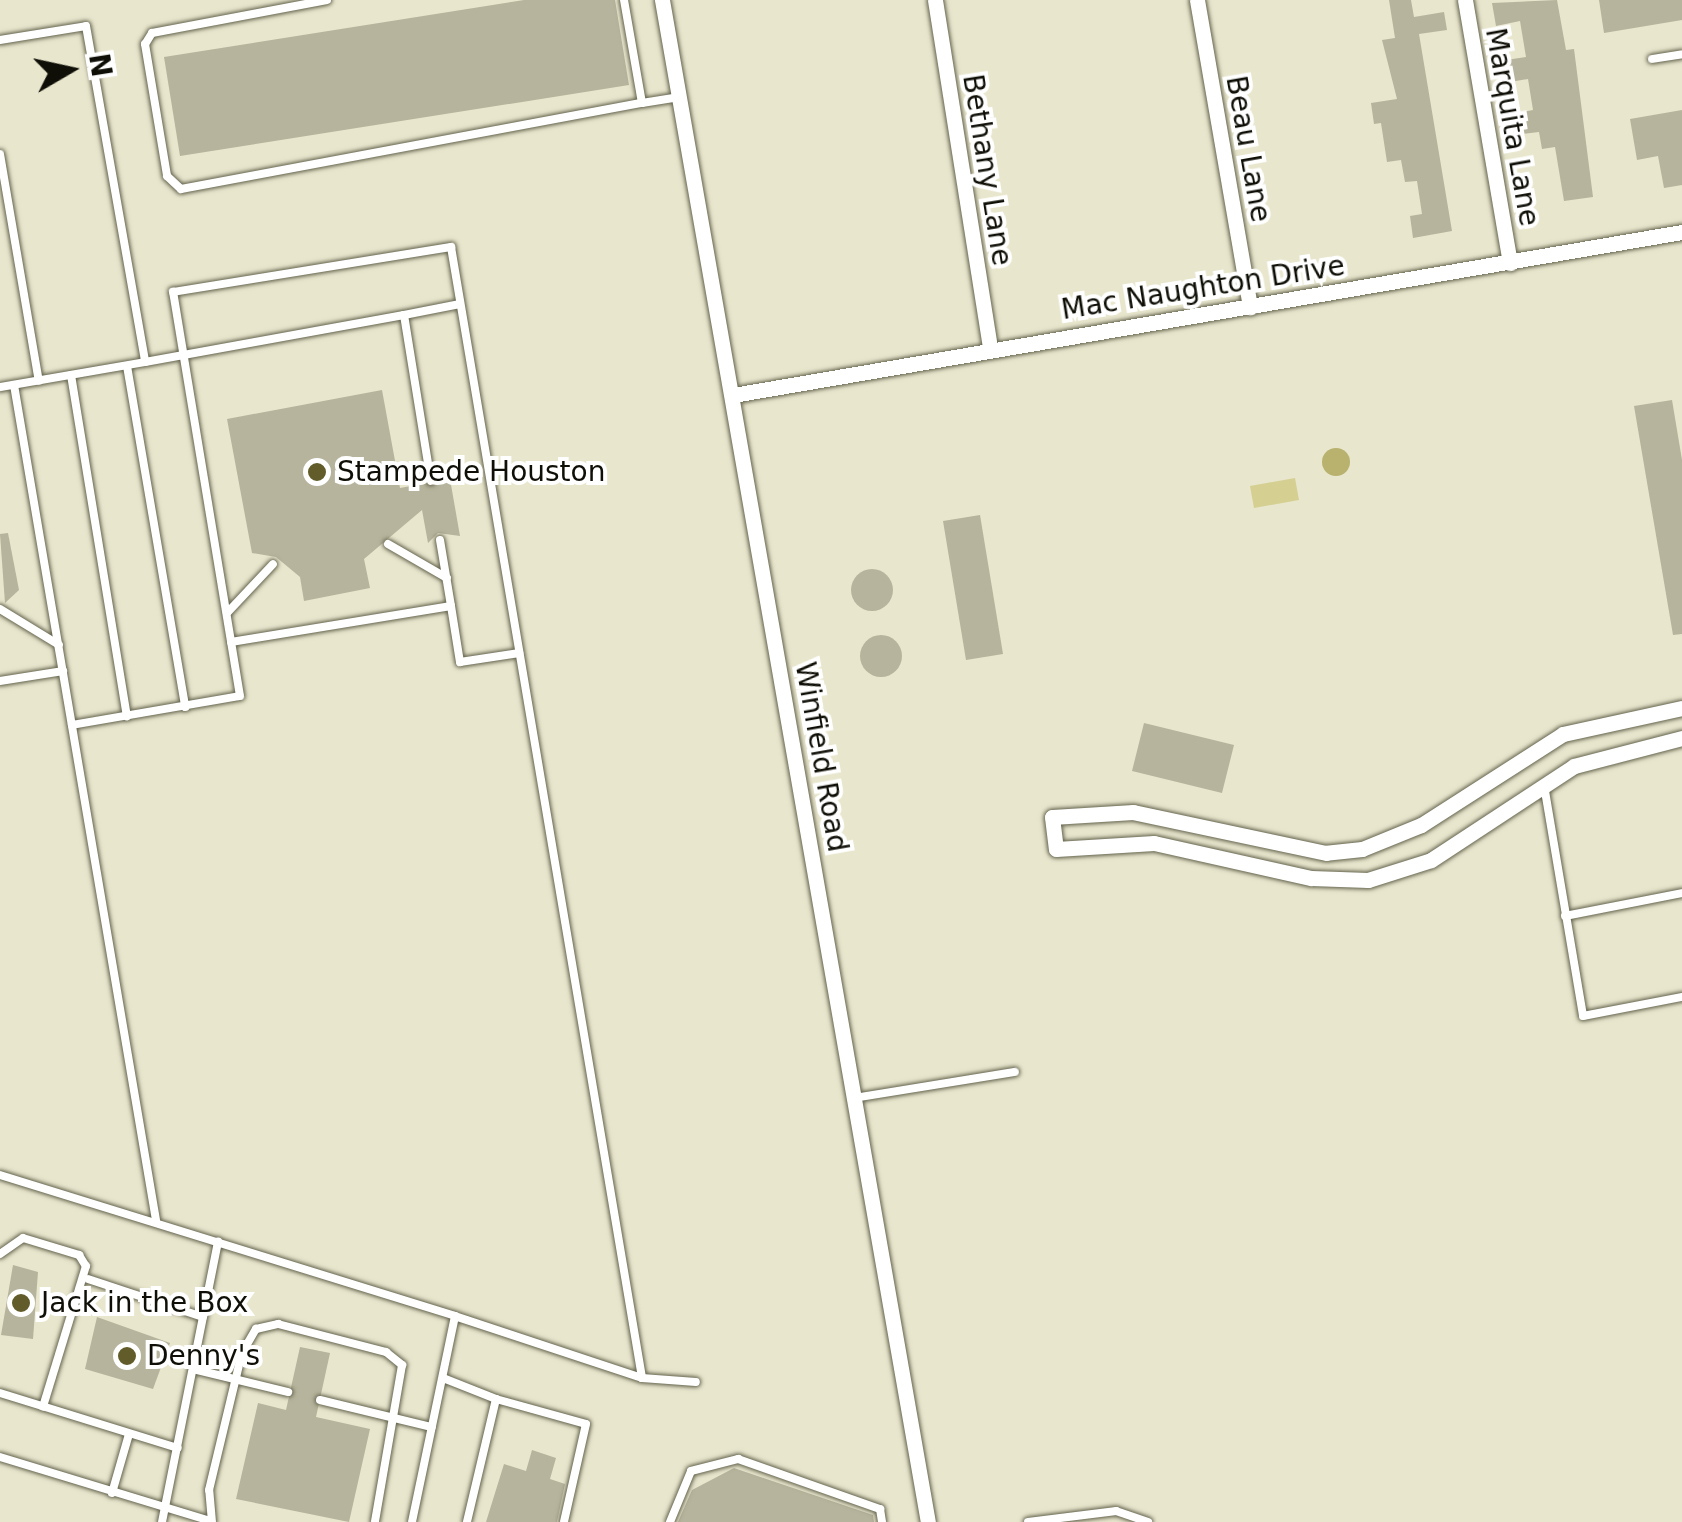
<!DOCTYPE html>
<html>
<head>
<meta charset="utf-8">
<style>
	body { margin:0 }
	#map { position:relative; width:1682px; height:1522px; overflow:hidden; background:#e8e6cd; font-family:"DejaVu Sans",sans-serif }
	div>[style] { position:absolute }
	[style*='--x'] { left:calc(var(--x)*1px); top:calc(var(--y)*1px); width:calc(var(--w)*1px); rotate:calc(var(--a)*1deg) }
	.green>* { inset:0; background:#d5d092 }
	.water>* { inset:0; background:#b8b26e }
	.round { border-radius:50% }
	.building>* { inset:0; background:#b6b49c }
	.roads { filter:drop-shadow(0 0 2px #64634d) drop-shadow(0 0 2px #64634d) }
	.lane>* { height:8px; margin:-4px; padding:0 4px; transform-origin:4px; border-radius:4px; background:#fff }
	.street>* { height:15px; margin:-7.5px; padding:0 7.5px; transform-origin:7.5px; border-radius:7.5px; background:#fff }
	.dots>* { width:28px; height:28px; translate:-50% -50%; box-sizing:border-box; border:5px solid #fff; border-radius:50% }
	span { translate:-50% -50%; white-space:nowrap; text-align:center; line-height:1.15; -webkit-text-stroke:8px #fff; paint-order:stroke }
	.street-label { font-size:28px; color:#0f0f07 }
	.poi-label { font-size:28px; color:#0f0f07 }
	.left { translate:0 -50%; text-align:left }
	.north { position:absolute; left:20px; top:20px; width:100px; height:100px; -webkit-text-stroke:8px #fff; paint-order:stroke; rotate:81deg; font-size:28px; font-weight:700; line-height:40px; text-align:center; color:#0f0f07 }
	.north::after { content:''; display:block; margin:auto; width:35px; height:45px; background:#0f0f07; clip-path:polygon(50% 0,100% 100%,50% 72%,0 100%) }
</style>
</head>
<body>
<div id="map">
	<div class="green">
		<i style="clip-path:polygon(1295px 478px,1299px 500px,1254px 508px,1250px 486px)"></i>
	</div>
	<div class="water">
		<i class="round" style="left:1322px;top:448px;width:28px;height:28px"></i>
	</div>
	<div class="building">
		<i style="clip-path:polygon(524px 0,615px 0,629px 85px,180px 156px,164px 57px)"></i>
		<i style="clip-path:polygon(1389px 0,1411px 0,1414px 17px,1444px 12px,1447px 30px,1419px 34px,1452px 231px,1413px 238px,1410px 216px,1422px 214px,1417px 181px,1405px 182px,1401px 160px,1387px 162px,1381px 123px,1374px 124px,1371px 103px,1397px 99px,1382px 40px,1395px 38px)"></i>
		<i style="clip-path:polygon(1557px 0,1566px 50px,1574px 49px,1593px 197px,1564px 201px,1555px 147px,1542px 149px,1539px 132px,1514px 135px,1511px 114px,1533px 110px,1528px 79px,1510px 82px,1506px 60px,1526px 57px,1520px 21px,1496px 26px,1492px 3px)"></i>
		<i style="clip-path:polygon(1599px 0,1682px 0,1682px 20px,1604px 33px)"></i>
		<i style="clip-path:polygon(1682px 110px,1682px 185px,1664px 188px,1658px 156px,1637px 160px,1630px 119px)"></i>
		<i style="clip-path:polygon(382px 390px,400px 488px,450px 479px,460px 536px,438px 533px,428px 543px,422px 510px,364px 559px,370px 588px,304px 601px,300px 577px,276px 557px,252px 553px,227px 419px)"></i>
		<i style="clip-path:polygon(1672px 400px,1682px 460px,1682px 634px,1673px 635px,1634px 406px)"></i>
		<i style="clip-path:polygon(980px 515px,1003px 654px,966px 660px,943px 521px)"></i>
		<i style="clip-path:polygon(8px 533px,19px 590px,5px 603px,0 534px)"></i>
		<i class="round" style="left:851px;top:569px;width:42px;height:42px"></i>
		<i class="round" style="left:860px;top:635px;width:42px;height:42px"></i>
		<i style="clip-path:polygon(1144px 723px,1234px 745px,1222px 793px,1132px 771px)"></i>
		<i style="clip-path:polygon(13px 1265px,38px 1272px,33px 1339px,1px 1335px)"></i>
		<i style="clip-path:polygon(97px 1317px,170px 1343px,153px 1389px,85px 1369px)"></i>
		<i style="clip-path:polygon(300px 1347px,330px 1353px,316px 1417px,370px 1429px,349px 1522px,236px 1499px,258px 1403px,286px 1410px)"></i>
		<i style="clip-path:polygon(532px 1450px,556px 1458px,550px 1479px,565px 1484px,557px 1522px,486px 1522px,504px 1464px,526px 1471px)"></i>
		<i style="clip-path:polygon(734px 1468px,873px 1515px,874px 1522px,678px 1522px,692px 1490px)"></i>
	</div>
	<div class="roads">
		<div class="lane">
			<i style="--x:327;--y:0;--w:178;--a:169.3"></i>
			<i style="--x:152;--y:33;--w:13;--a:122"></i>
			<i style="--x:145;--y:44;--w:134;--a:80.5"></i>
			<i style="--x:167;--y:176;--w:19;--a:43"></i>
			<i style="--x:181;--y:189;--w:469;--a:-10.6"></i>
			<i style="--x:642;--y:103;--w:105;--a:-99.9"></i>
			<i style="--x:0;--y:40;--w:87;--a:-9.2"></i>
			<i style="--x:86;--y:26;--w:341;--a:80"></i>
			<i style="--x:145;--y:362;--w:147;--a:170.2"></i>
			<i style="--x:1652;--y:59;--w:30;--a:-9"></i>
			<i style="--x:642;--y:103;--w:38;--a:-9"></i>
			<i style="--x:0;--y:154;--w:230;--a:80.3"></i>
			<i style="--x:404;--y:315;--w:57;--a:-11.1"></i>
			<i style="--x:145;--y:362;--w:263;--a:-10.3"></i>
			<i style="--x:404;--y:315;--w:168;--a:80.8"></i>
			<i style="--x:127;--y:366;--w:346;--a:80.3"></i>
			<i style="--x:71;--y:375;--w:346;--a:80.7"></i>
			<i style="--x:14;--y:385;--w:847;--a:80.35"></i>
			<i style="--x:440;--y:540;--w:67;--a:80.5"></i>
			<i style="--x:388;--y:544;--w:68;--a:30"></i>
			<i style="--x:0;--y:609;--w:69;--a:31.4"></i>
			<i style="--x:227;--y:613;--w:67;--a:-46.8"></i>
			<i style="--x:231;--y:642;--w:223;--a:-9.3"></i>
			<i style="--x:451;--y:606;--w:57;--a:80.9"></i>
			<i style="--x:460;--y:662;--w:60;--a:-8.7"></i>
			<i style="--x:0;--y:681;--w:64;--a:-9"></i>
			<i style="--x:72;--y:725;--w:170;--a:-9.8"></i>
			<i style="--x:240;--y:696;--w:410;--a:-99.4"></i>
			<i style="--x:173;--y:292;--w:282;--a:-9.2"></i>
			<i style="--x:451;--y:247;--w:1147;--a:80.41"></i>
			<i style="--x:642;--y:1378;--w:197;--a:-161.7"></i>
			<i style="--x:455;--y:1316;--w:210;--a:101.8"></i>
			<i style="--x:1544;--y:785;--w:234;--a:80.4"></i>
			<i style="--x:1583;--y:1016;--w:101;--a:-10.9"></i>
			<i style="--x:1565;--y:916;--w:119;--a:-11.1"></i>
			<i style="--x:854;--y:1098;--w:163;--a:-9.2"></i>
			<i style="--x:0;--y:1175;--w:476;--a:17.2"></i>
			<i style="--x:0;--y:1254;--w:28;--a:-35"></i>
			<i style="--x:23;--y:1238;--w:59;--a:16.9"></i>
			<i style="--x:79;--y:1255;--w:13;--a:58"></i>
			<i style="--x:86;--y:1266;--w:147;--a:107"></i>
			<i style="--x:88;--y:1279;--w:121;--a:18.3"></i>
			<i style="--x:193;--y:1369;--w:98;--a:13.6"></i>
			<i style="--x:443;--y:1378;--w:57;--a:21.6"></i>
			<i style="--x:496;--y:1399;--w:126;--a:103.3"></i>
			<i style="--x:642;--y:1378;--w:54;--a:4.2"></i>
			<i style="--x:0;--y:1393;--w:186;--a:17.2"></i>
			<i style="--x:496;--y:1399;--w:93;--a:15.5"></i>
			<i style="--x:586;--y:1424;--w:100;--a:102.7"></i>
			<i style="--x:320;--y:1400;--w:115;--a:13.6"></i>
			<i style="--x:0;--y:1457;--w:220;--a:16.9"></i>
			<i style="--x:112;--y:1493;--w:61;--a:-73.9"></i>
			<i style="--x:162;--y:1522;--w:286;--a:-78.7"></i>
			<i style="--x:212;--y:1522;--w:32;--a:-95"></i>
			<i style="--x:209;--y:1490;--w:141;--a:-76.5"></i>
			<i style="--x:242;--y:1353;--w:28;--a:-60"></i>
			<i style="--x:256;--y:1329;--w:23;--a:-13"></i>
			<i style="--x:278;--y:1324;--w:112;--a:14.5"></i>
			<i style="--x:386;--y:1352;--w:21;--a:39"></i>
			<i style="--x:402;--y:1365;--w:159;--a:99.8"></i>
			<i style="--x:670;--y:1522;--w:55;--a:-67.6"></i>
			<i style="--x:691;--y:1471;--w:49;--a:-14.3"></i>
			<i style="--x:738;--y:1459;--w:151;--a:19.4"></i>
			<i style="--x:880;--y:1509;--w:13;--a:81"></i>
			<i style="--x:1028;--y:1522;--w:89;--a:-7.1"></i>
			<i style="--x:1116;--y:1511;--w:34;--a:19"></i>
		</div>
		<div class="street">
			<i style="--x:662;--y:0;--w:1545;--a:80.09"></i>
			<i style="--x:935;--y:0;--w:352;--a:81"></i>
			<i style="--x:1197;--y:0;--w:312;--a:80.2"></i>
			<i style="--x:1465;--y:0;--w:267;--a:80.3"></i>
			<i style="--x:733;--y:395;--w:963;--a:-9.75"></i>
			<i style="--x:1682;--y:708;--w:122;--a:167.7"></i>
			<i style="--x:1563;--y:734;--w:169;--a:147.3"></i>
			<i style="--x:1421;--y:825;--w:64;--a:157.9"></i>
			<i style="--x:1362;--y:849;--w:36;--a:174"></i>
			<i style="--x:1326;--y:853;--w:197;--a:-168"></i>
			<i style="--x:1133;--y:812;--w:81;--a:176.5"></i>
			<i style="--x:1052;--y:817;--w:32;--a:83"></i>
			<i style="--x:1056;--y:849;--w:98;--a:-3.5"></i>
			<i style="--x:1154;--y:843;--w:161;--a:12.6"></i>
			<i style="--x:1311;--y:878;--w:57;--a:2"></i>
			<i style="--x:1368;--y:880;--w:66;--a:-17.6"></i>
			<i style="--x:1431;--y:860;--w:171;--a:-33.3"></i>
			<i style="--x:1574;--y:766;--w:112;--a:-14.5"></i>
		</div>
	</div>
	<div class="dots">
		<i style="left:317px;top:472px;background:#615c29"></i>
		<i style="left:21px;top:1303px;background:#615c29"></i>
		<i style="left:127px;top:1356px;background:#615c29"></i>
	</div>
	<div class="street-label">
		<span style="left:1512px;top:127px;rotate:80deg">Marquita Lane</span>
		<span style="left:1248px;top:149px;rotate:80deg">Beau Lane</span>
		<span style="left:987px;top:170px;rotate:81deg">Bethany Lane</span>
		<span style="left:1203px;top:288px;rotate:-9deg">Mac Naughton Drive</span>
		<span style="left:821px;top:757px;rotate:80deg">Winfield Road</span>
	</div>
	<div class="poi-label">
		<span class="left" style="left:337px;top:472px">Stampede Houston</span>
		<span class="left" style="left:41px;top:1303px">Jack in the Box</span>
		<span class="left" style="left:147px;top:1356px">Denny's</span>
	</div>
	<div class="north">N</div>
</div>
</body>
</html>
